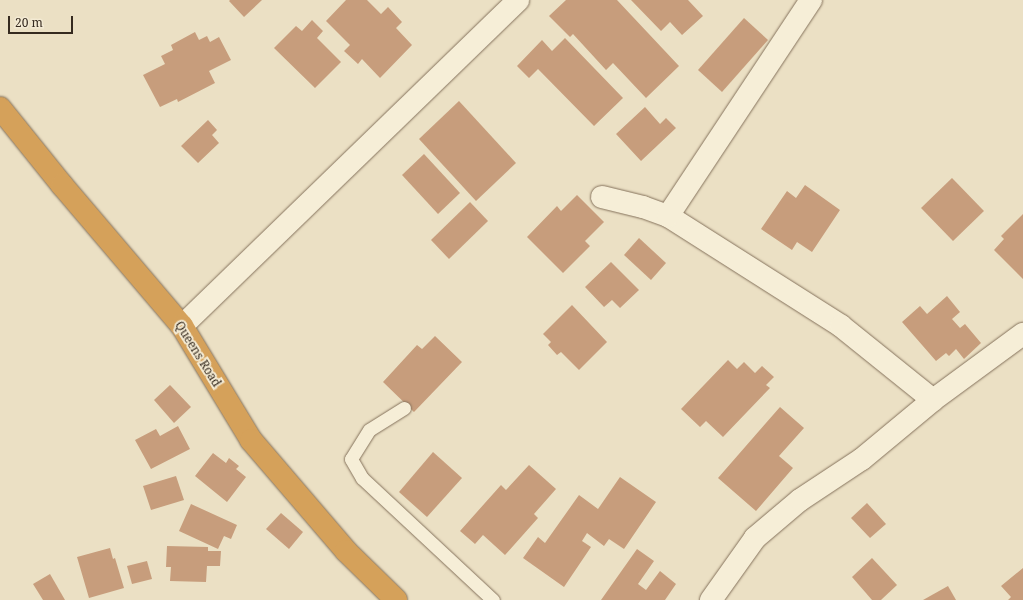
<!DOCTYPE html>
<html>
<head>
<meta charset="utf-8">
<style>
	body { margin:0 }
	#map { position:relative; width:1023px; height:600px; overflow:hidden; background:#ebe0c4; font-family:"Noto Serif",serif }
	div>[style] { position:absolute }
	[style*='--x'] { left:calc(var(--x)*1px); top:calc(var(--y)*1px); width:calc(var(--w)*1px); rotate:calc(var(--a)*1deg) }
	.building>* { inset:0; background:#c79d7c }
	.roads { filter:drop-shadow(0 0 1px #85725c) drop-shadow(0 0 1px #85725c) }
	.lane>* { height:13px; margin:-6.5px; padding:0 6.5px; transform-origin:6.5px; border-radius:6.5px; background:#f6eed7 }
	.street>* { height:22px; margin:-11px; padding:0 11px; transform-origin:11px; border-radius:11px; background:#f6eed7 }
	.highway>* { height:22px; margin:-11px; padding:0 11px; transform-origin:11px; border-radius:11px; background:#d5a15a }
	span { translate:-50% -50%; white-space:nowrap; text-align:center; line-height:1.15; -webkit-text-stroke:4px #f3ead3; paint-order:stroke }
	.street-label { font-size:12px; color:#352a1f }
	.scale { position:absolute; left:8px; top:16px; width:65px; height:18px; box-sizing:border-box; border:2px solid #352a1f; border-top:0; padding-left:5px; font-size:12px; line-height:14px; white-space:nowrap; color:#352a1f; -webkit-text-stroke:3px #f3ead3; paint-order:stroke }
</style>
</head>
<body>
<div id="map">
	<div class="building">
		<i style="clip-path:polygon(230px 0,262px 0,244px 17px,229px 1px)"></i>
		<i style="clip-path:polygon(346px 0,367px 0,381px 14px,388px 7px,402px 22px,396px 28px,412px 45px,380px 78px,362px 59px,358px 64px,344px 51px,350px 45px,326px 21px)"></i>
		<i style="clip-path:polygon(566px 0,617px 0,679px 66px,646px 98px,613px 63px,606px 70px,573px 34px,570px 37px,549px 16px)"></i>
		<i style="clip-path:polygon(631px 0,688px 0,703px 16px,682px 35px,670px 22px,661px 31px)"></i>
		<i style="clip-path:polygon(744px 18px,768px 40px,722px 92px,698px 70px)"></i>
		<i style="clip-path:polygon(312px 20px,323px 31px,317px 38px,341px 62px,315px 88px,274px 48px,296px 26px,302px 31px)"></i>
		<i style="clip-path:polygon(195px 32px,199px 40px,207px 36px,210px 42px,219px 37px,231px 60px,209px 71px,215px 83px,178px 102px,177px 99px,160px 107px,143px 75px,165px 64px,161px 56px,173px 50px,171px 45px)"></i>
		<i style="clip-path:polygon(565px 38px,623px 98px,594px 126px,538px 69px,529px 78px,517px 66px,542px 40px,552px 51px)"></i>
		<i style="clip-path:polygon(459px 101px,516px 163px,476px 201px,419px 139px)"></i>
		<i style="clip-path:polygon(645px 107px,660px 124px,666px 118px,676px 128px,641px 161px,616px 134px)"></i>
		<i style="clip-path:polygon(208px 120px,217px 130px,212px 135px,219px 143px,198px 163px,181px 146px)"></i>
		<i style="clip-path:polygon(424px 154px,460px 193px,438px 214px,402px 175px)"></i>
		<i style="clip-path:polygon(952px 178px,984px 211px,953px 241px,921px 208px)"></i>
		<i style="clip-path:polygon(805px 185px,840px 210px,812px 252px,797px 242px,792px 250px,761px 229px,787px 191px,796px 198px)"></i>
		<i style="clip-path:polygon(577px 195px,604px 222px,585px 241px,590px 246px,563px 273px,527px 237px,557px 206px,561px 211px)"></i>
		<i style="clip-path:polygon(470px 202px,488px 221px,449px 259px,431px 240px)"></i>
		<i style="clip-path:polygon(1023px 214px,1023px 279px,994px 250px,1004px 239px,1001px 236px)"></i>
		<i style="clip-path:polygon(639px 238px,666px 263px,651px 280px,624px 255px)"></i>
		<i style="clip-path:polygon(611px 262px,639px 290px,620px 308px,612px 300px,604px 307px,585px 287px)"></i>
		<i style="clip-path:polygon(947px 296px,960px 312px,952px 319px,960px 328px,965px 324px,981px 343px,964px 359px,956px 349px,949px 356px,946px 353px,936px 361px,902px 322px,920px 306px,927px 314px)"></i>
		<i style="clip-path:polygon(572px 305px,607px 342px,579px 370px,561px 352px,557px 355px,548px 345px,551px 342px,543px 334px)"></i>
		<i style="clip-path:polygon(435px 336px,462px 362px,414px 412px,383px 382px,417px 345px,422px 349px)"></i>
		<i style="clip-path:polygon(728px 360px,737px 369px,744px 362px,755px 373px,762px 366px,774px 377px,766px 385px,770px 388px,723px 437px,706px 421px,700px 427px,681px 409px)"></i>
		<i style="clip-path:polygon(170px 385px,191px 407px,174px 423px,154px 400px)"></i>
		<i style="clip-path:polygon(780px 407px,804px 428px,779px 456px,793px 468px,756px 511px,718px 478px)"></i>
		<i style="clip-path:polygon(178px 426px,190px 449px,151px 469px,135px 440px,156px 429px,160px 436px)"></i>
		<i style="clip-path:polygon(433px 452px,462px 478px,427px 517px,399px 492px)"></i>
		<i style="clip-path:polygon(213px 453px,226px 463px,229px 458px,239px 466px,236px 469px,246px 477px,227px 502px,195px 476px)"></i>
		<i style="clip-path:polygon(529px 465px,556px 489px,534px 514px,538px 518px,505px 555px,483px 535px,475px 544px,460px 531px,501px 485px,506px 490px)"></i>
		<i style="clip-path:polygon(176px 476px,184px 500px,151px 510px,143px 486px)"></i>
		<i style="clip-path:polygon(620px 477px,656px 502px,624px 549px,609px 539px,604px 546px,587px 533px,582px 541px,591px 547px,564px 587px,523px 558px,538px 537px,545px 543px,579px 495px,598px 509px)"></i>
		<i style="clip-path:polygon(867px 503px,886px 524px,870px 538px,851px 518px)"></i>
		<i style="clip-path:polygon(191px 504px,237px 525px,231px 539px,224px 536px,218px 549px,179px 531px)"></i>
		<i style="clip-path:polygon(281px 513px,303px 532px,289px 549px,266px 529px)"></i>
		<i style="clip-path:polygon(167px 546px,208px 547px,208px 551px,221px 551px,220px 566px,207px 566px,206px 582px,170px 581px,171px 567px,166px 567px)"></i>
		<i style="clip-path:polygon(110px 548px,113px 559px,115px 558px,124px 588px,89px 598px,77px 557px)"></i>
		<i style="clip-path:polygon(637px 549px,654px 561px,638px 584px,646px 590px,660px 571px,676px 584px,665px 600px,601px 600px)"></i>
		<i style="clip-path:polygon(872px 558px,897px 585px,881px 600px,872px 600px,852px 577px)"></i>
		<i style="clip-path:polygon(147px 561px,152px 579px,132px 584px,127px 566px)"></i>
		<i style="clip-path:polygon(1023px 568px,1023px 600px,1008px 600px,1011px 597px,1001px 586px)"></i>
		<i style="clip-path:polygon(50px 574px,65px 600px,43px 600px,33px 584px)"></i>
		<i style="clip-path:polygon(948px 586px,956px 600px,923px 600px)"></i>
	</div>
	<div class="roads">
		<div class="lane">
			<i style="--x:404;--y:408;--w:41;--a:147.8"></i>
			<i style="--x:369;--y:430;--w:34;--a:122"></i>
			<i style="--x:351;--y:459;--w:22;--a:60"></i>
			<i style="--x:362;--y:478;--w:179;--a:43"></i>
		</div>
		<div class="street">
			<i style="--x:602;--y:197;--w:42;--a:13.7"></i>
			<i style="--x:643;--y:207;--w:27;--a:20"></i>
			<i style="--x:668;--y:216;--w:205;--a:32.4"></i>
			<i style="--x:841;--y:326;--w:118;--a:38.8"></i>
			<i style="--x:668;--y:216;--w:259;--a:-56.5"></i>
			<i style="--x:182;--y:326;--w:468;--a:-44.1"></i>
			<i style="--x:711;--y:600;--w:76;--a:-54.6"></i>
			<i style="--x:755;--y:538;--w:59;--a:-40.2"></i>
			<i style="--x:800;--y:500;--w:74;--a:-33.5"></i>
			<i style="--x:862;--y:459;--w:92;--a:-39.7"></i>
			<i style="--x:933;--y:400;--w:112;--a:-36.3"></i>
		</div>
		<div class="highway">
			<i style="--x:0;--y:108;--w:99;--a:51.2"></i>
			<i style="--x:62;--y:185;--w:185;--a:49.6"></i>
			<i style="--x:182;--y:326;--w:133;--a:58.8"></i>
			<i style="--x:251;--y:440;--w:146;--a:49.4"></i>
			<i style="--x:346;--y:551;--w:70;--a:44.4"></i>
		</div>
	</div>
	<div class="street-label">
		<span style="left:198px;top:354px;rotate:58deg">Queens Road</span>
	</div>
	<div class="scale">20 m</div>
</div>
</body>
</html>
